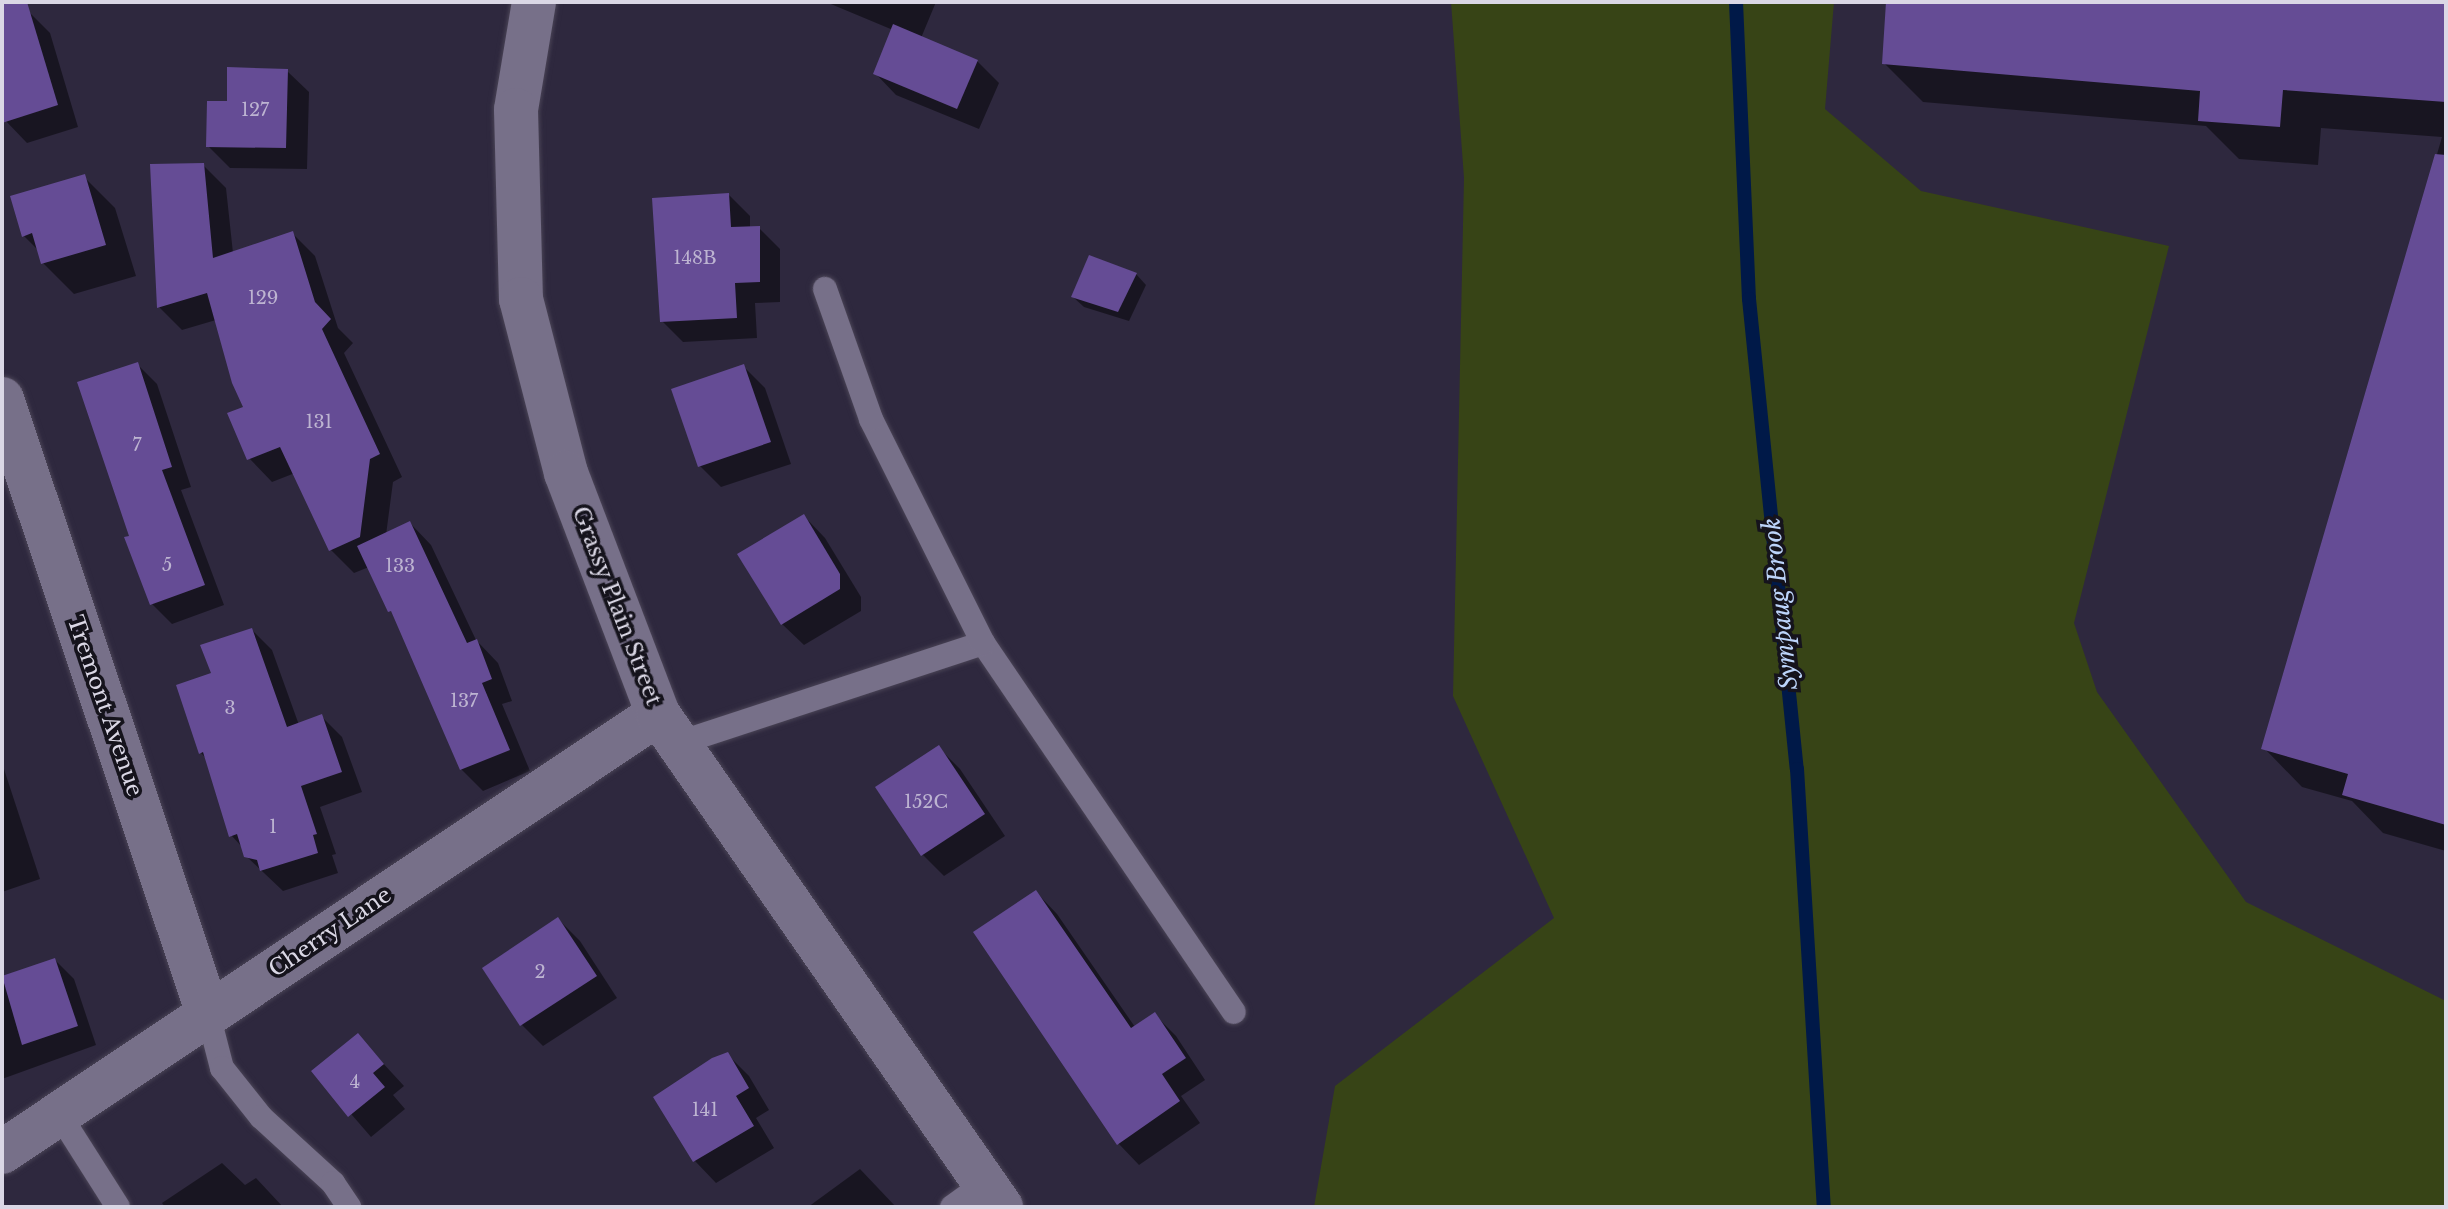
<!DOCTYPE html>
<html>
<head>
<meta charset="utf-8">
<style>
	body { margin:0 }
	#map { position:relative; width:2448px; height:1209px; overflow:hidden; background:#2e283e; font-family:"Libre Baskerville",serif }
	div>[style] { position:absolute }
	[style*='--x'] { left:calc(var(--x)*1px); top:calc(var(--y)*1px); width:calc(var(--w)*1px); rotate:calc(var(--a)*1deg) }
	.green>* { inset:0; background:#374416 }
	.shadow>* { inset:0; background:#0007 }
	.stream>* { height:14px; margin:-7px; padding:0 7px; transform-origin:7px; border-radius:7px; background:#001948 }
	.building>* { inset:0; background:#654c95 }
	.roads { filter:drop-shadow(0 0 2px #4a4456) drop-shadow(0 0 2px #4a4456) }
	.service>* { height:24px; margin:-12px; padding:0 12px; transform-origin:12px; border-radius:12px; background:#777089 }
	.minor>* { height:44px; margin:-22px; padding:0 22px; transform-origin:22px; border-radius:22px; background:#777089 }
	.secondary>* { height:44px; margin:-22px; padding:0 22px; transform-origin:22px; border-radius:22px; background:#777089 }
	span { translate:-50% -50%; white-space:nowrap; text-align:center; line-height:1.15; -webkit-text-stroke:7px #15131c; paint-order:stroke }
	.number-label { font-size:18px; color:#bdb4d1 }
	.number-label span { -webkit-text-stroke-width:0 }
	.street-label { font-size:22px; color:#dad7e5 }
	.water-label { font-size:24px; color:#bcd4fa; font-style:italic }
	.frame { position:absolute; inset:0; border:4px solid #dad7e5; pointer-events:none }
</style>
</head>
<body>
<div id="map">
	<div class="green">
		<i style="clip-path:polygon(1451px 2px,1834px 2px,1825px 109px,1921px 191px,2169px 246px,2074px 623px,2097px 692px,2246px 902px,2446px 1001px,2446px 1207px,1314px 1207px,1335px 1086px,1554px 918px,1453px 696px,1464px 178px)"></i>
	</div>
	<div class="shadow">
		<i style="clip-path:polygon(2px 2px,28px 11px,50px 33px,78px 127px,27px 143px,2px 117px)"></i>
		<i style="clip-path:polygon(826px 2px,936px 2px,921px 38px,977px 61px,999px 83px,979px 129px,896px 95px,875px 73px,893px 30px)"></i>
		<i style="clip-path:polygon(1888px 2px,2446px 2px,2446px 851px,2383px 833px,2352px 801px,2302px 787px,2264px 748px,2442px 137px,2321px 128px,2318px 165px,2239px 159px,2206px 126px,1923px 102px,1884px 63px)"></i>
		<i style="clip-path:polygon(287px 71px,309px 92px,307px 169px,230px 168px,208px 146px,228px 103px)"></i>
		<i style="clip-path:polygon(203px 165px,226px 188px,233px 253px,292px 233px,315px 256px,338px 328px,353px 343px,344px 353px,402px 477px,393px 482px,386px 535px,410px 523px,431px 545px,476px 640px,498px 663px,512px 701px,502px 704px,530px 771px,483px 791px,461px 769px,396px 617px,369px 567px,354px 573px,331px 550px,295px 473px,272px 482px,249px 458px,246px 409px,216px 320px,182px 330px,159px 307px)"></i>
		<i style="clip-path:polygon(84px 177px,115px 208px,136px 276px,74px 294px,43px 263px,39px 251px,24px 236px)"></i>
		<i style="clip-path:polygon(729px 195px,750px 216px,750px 228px,759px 228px,780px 249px,780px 302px,755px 303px,757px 338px,683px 342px,662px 321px)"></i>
		<i style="clip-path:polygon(1136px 274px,1146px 285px,1129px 321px,1084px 307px,1073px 297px)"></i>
		<i style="clip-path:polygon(137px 364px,157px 384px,191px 487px,181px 490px,224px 605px,172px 624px,152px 604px,80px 384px)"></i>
		<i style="clip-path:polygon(744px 367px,765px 388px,791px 464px,721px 487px,700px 466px)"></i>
		<i style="clip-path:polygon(804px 516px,825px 538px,861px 597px,861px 611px,804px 645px,782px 624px)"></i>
		<i style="clip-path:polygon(252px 630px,272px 650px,299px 725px,322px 717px,342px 737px,362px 792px,320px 807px,336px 854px,332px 855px,338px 873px,283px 891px,246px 856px,243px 848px,231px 835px,207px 759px,201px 753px,214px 674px)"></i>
		<i style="clip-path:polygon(938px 747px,960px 769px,1005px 836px,944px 876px,923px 855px,878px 788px)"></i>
		<i style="clip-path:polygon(2px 763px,40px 879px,2px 892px)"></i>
		<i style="clip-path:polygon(1036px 892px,1057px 914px,1135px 1027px,1155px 1015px,1176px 1036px,1205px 1080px,1181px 1096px,1200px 1123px,1139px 1165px,1118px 1143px)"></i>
		<i style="clip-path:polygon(558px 919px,580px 941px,617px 998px,543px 1046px,522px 1025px)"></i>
		<i style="clip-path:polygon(55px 960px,74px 979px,96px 1045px,2px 1079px,2px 978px)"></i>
		<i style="clip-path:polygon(358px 1036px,404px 1086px,393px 1095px,405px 1109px,371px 1137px,314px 1071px)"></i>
		<i style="clip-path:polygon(727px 1054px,749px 1076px,769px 1110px,756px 1118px,774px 1148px,716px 1183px,695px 1161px,656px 1098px)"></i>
		<i style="clip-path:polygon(222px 1163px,245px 1185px,256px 1178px,283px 1207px,165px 1207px,162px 1203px)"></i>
		<i style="clip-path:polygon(860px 1169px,896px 1207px,808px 1207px)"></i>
	</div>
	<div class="stream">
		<i style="--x:1736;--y:2;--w:297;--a:87.5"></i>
		<i style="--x:1749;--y:299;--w:472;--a:84.2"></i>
		<i style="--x:1797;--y:769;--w:439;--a:86.5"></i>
	</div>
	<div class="building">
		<i style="clip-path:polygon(2px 2px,27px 2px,58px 105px,2px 123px)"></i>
		<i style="clip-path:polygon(1886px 2px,2446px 2px,2446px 102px,2283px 90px,2280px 127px,2198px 121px,2200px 91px,1882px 64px)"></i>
		<i style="clip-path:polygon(893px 24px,978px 60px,957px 109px,873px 74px)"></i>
		<i style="clip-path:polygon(227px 67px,288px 69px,286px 148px,206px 147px,207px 101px,227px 101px)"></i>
		<i style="clip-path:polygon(2435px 154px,2446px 155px,2446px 825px,2342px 795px,2348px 774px,2261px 749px)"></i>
		<i style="clip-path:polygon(204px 163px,213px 258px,293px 231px,315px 302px,331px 319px,322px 329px,380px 454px,370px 459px,360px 537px,329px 551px,280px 447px,247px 460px,227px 413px,243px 407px,232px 383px,207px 293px,157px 308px,150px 164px)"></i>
		<i style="clip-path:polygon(85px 174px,106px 245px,41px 264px,32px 233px,22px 237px,10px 196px)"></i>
		<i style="clip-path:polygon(729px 193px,731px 227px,760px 226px,760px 282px,735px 283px,737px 318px,660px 322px,652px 198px)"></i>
		<i style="clip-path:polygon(1089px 255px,1137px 273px,1118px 312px,1071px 297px)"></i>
		<i style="clip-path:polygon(138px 362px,172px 467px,162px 470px,205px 585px,150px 605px,124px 537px,129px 536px,77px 382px)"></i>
		<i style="clip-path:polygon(744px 364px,771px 442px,698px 467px,671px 389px)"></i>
		<i style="clip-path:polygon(804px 514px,840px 574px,840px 589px,781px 625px,737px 554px)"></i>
		<i style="clip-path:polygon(410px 521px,467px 643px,477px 639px,492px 679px,482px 683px,510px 750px,460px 770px,391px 611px,388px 612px,357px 546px)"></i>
		<i style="clip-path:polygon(252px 628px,287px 727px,322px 714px,342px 772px,301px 786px,317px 834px,313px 835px,318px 853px,260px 871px,257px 860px,244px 857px,237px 834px,229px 837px,203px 752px,199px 754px,176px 685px,211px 673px,200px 645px)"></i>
		<i style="clip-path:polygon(939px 745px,985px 814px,921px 856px,875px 787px)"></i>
		<i style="clip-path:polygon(1036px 890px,1131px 1028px,1155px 1012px,1186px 1058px,1162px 1074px,1180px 1101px,1117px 1145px,973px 932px)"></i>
		<i style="clip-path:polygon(558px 917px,597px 976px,520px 1026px,482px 968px)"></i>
		<i style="clip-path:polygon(55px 958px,78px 1026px,22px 1045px,2px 976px)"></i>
		<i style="clip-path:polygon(358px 1033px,384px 1064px,373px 1073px,385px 1087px,348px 1117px,311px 1071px)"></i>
		<i style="clip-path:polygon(728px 1052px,749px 1088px,736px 1096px,754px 1126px,693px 1162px,653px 1097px,712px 1058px)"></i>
	</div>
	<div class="roads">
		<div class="service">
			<i style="--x:983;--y:643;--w:446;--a:55.8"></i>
			<i style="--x:679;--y:743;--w:320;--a:-18.2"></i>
			<i style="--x:983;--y:643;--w:250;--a:-116.6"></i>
			<i style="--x:871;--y:419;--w:138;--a:-109.5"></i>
			<i style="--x:208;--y:1014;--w:56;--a:75.5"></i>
			<i style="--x:222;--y:1068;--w:63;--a:51.5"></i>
			<i style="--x:261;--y:1117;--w:98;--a:42.5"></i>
			<i style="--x:333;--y:1183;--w:29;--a:56"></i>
			<i style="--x:59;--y:1114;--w:110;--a:57.6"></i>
			<i style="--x:952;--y:1207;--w:41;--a:-36"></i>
		</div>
		<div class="minor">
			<i style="--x:2;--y:399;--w:649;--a:71.48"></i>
			<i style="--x:2;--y:1152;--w:789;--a:-33.73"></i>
		</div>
		<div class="secondary">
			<i style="--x:534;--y:2;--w:109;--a:99.5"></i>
			<i style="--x:516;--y:110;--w:189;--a:88.5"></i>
			<i style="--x:521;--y:299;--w:180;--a:75.5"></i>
			<i style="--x:566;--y:473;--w:258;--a:69.1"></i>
			<i style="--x:658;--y:714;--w:601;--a:55.17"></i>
		</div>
	</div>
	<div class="number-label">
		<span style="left:255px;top:110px">127</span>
		<span style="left:695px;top:258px">148B</span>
		<span style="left:263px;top:298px">129</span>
		<span style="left:319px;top:422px">131</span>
		<span style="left:137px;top:445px">7</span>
		<span style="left:167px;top:565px">5</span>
		<span style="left:400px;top:566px">133</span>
		<span style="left:464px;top:701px">137</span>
		<span style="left:230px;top:708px">3</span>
		<span style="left:926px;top:802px">152C</span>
		<span style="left:273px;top:827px">1</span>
		<span style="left:540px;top:972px">2</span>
		<span style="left:355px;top:1082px">4</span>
		<span style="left:705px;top:1110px">141</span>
	</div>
	<div class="street-label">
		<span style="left:617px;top:606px;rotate:69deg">Grassy Plain Street</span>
		<span style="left:105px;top:706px;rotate:71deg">Tremont Avenue</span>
		<span style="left:330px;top:932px;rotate:-34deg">Cherry Lane</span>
	</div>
	<div class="water-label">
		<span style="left:1780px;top:604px;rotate:-96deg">Sympaug Brook</span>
	</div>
	<div class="frame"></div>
</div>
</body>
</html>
